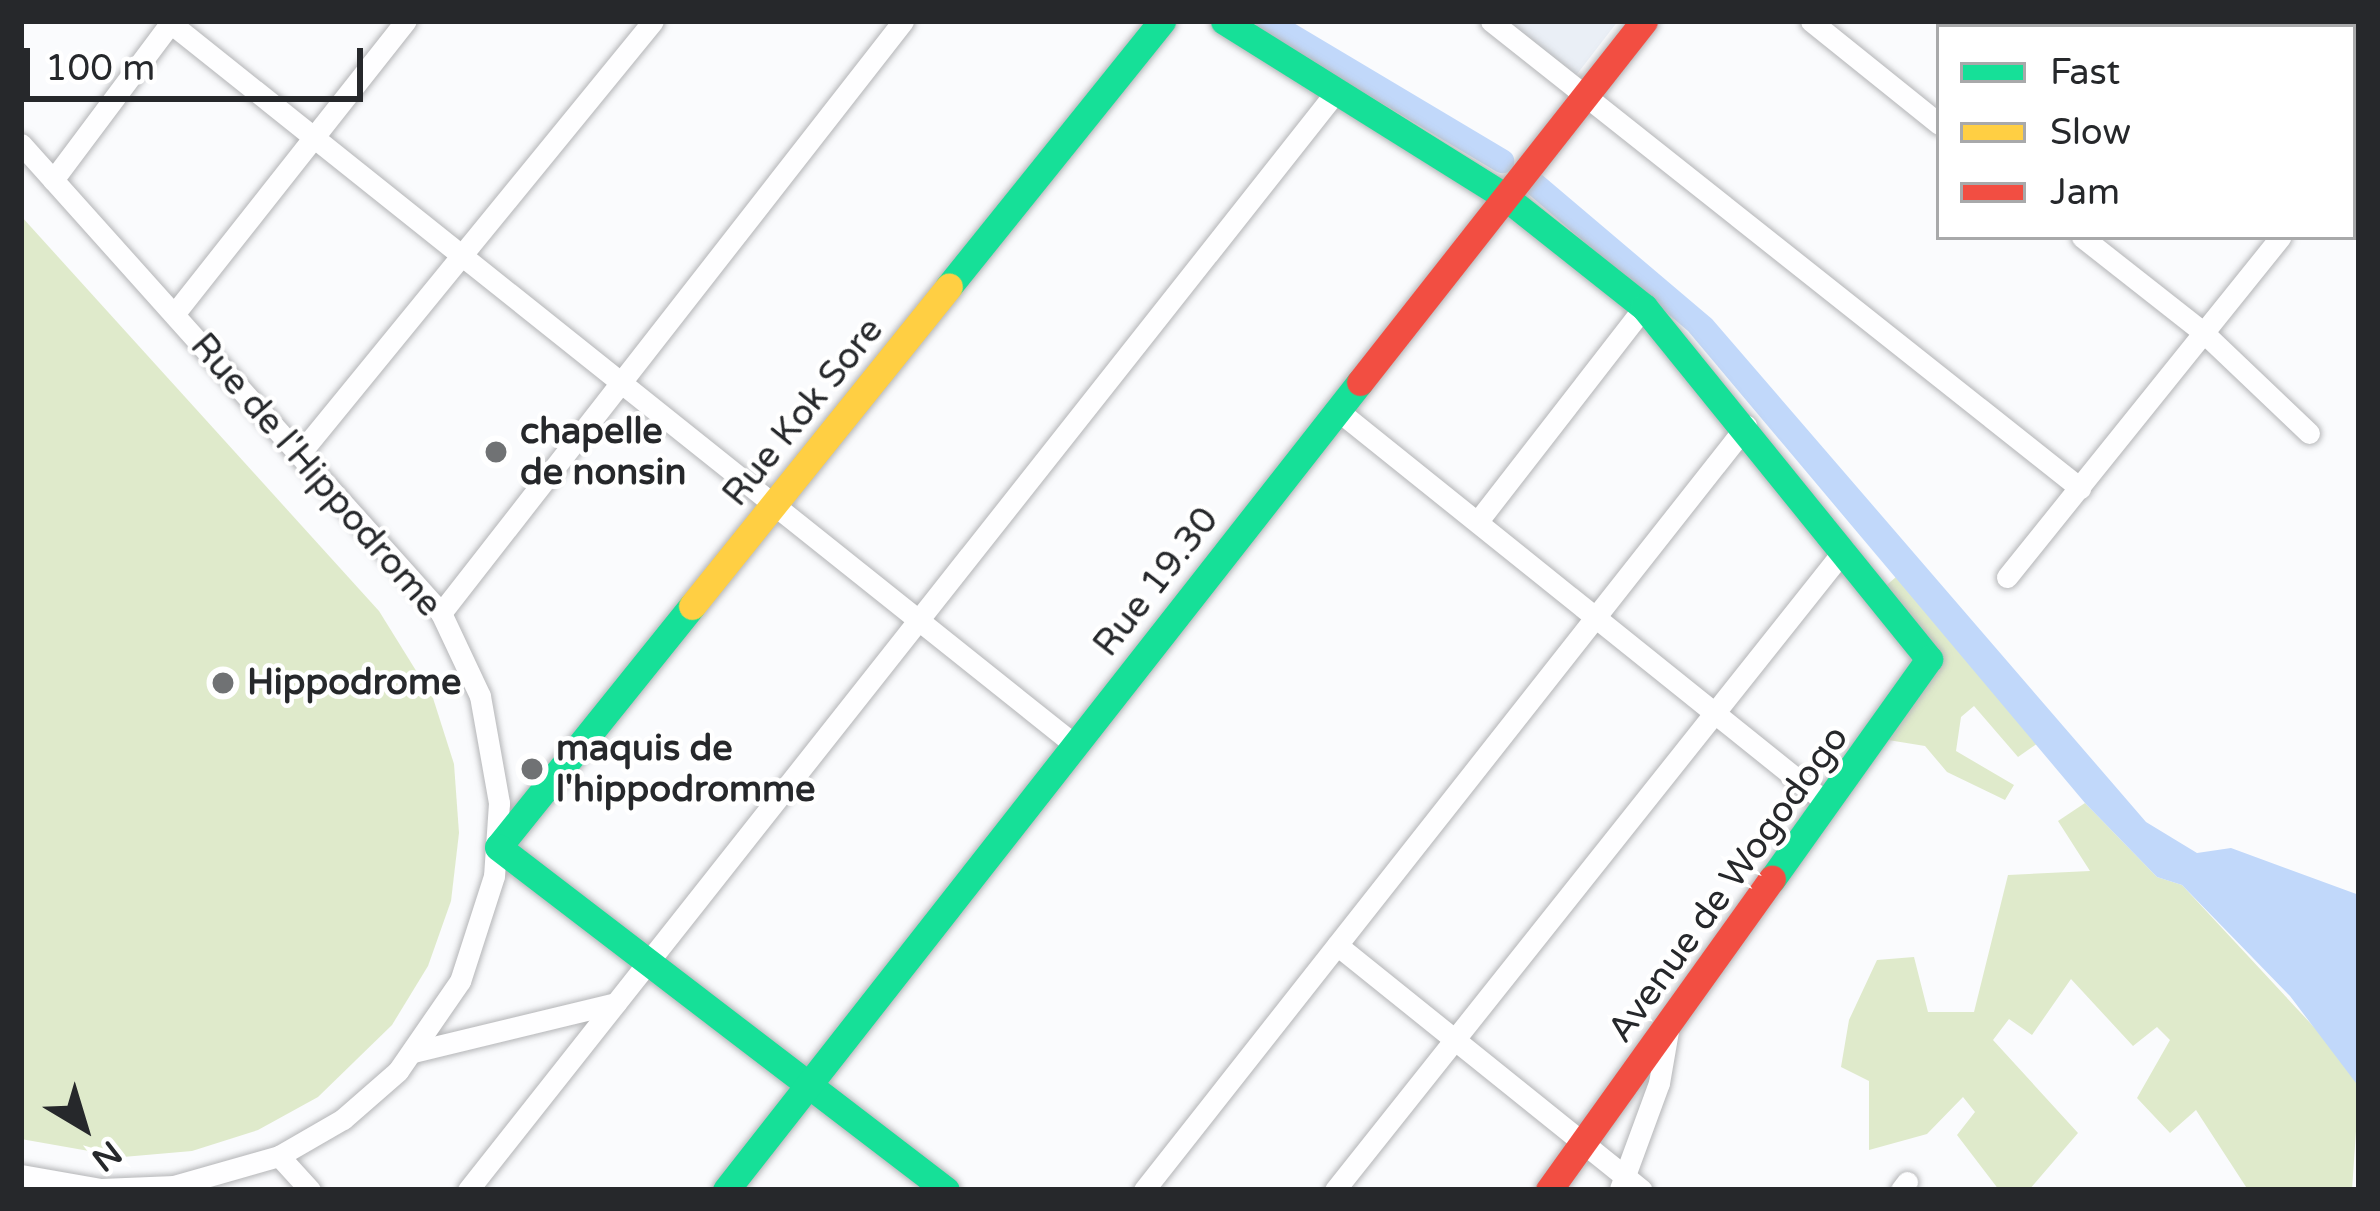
<!DOCTYPE html>
<html>
<head>
<meta charset="utf-8">
<style>
	body { margin:0 }
	#map { position:relative; width:2380px; height:1211px; overflow:hidden; background:#fafbfd; font-family:"Varela Round",sans-serif }
	div>[style] { position:absolute }
	[style*='--x'] { left:calc(var(--x)*1px); top:calc(var(--y)*1px); width:calc(var(--w)*1px); rotate:calc(var(--a)*1deg) }
	.built>* { inset:0; background:#eaeff6 }
	.green>* { inset:0; background:#dfeacb }
	.water>* { inset:0; background:#c1d8fa }
	.canal>* { height:24px; margin:-12px; padding:0 12px; transform-origin:12px; border-radius:12px; background:#c1d8fa }
	.roads { filter:drop-shadow(0 0 3px #b4b5b7) drop-shadow(0 0 3px #b4b5b7) }
	.street>* { height:21px; margin:-10.5px; padding:0 10.5px; transform-origin:10.5px; border-radius:10.5px; background:#fefeff }
	.fast>* { height:27px; margin:-13.5px; padding:0 13.5px; transform-origin:13.5px; border-radius:13.5px; background:#16e098 }
	.slow>* { height:27px; margin:-13.5px; padding:0 13.5px; transform-origin:13.5px; border-radius:13.5px; background:#ffcf43 }
	.jam>* { height:27px; margin:-13.5px; padding:0 13.5px; transform-origin:13.5px; border-radius:13.5px; background:#f24e42 }
	.dots>* { width:33px; height:33px; translate:-50% -50%; box-sizing:border-box; border:6px solid #fff; border-radius:50% }
	span { translate:-50% -50%; white-space:nowrap; text-align:center; line-height:1.15; -webkit-text-stroke:9px #fff; paint-order:stroke }
	.street-label { font-size:36px; color:#26282b }
	.poi-label { font-size:36px; color:#26282b; font-weight:700 }
	.left { translate:0 -50%; text-align:left }
	.frame { position:absolute; inset:0; border:24px solid #26282b; pointer-events:none }
	.legend { position:absolute; left:1936px; top:24px; width:420px; height:216px; box-sizing:border-box; background:#fff; border:3px solid #a8a9aa; margin:0; padding:15px 21px; list-style:none; font-size:36px; color:#26282b }
	.legend li { display:flex; align-items:center; gap:24px; height:60px }
	.legend b { width:60px; border:3px solid #a8a9aa }
	.north { position:absolute; left:24px; top:1067px; width:120px; height:120px; -webkit-text-stroke:9px #fff; paint-order:stroke; rotate:142deg; font-size:33px; font-weight:700; line-height:48px; text-align:center; color:#26282b }
	.north::after { content:''; display:block; margin:auto; width:42px; height:54px; background:#26282b; clip-path:polygon(50% 0,100% 100%,50% 72%,0 100%) }
	.scale { position:absolute; left:24px; top:48px; width:339px; height:54px; box-sizing:border-box; border:6px solid #26282b; border-top:0; padding-left:15px; font-size:36px; line-height:42px; white-space:nowrap; color:#26282b; -webkit-text-stroke:9px #fff; paint-order:stroke }
</style>
</head>
<body>
<div id="map">
	<div class="built">
		<i style="clip-path:polygon(1501px 21px,1618px 21px,1574px 78px)"></i>
	</div>
	<div class="green">
		<i style="clip-path:polygon(21px 216px,379px 611px,433px 698px,454px 764px,459px 833px,451px 901px,428px 966px,392px 1025px,318px 1097px,258px 1130px,192px 1151px,123px 1157px,21px 1139px)"></i>
		<i style="clip-path:polygon(1896px 577px,2038px 743px,2018px 757px,1974px 706px,1961px 717px,1956px 751px,2014px 785px,2005px 800px,1947px 772px,1925px 746px,1888px 740px,1941px 664px,1881px 590px)"></i>
		<i style="clip-path:polygon(2085px 803px,2157px 877px,2182px 885px,2352px 1068px,2359px 1087px,2352px 1190px,2248px 1190px,2196px 1110px,2170px 1133px,2137px 1098px,2170px 1040px,2157px 1027px,2133px 1046px,2071px 979px,2032px 1035px,2009px 1019px,1993px 1040px,2078px 1133px,2029px 1190px,1999px 1190px,1957px 1135px,1975px 1112px,1963px 1097px,1927px 1134px,1869px 1150px,1869px 1081px,1841px 1067px,1849px 1020px,1877px 960px,1914px 957px,1928px 1012px,1974px 1012px,2008px 875px,2090px 871px,2058px 821px)"></i>
	</div>
	<div class="water">
		<i style="clip-path:polygon(1541px 174px,1712px 319px,2146px 822px,2197px 853px,2231px 848px,2359px 895px,2359px 1087px,2290px 996px,2182px 885px,2157px 877px,2085px 803px,1688px 331px,1526px 192px)"></i>
	</div>
	<div class="canal">
		<i style="--x:1267;--y:21;--w:274;--a:30.8"></i>
	</div>
	<div class="roads">
		<div class="street">
			<i style="--x:168;--y:21;--w:1161;--a:38.6"></i>
			<i style="--x:1491;--y:21;--w:752;--a:38.41"></i>
			<i style="--x:1811;--y:21;--w:164;--a:38.8"></i>
			<i style="--x:2174;--y:21;--w:10;--a:37"></i>
			<i style="--x:2253;--y:27;--w:8;--a:-50"></i>
			<i style="--x:2353;--y:142;--w:9;--a:-49"></i>
			<i style="--x:21;--y:144;--w:630;--a:48.15"></i>
			<i style="--x:441;--y:613;--w:92;--a:64.8"></i>
			<i style="--x:480;--y:696;--w:109;--a:79.9"></i>
			<i style="--x:499;--y:803;--w:73;--a:93.9"></i>
			<i style="--x:494;--y:876;--w:110;--a:107.9"></i>
			<i style="--x:460;--y:981;--w:109;--a:124.6"></i>
			<i style="--x:398;--y:1071;--w:73;--a:138.9"></i>
			<i style="--x:343;--y:1119;--w:74;--a:150"></i>
			<i style="--x:279;--y:1156;--w:109;--a:164.1"></i>
			<i style="--x:174;--y:1186;--w:73;--a:177.6"></i>
			<i style="--x:101;--y:1189;--w:81;--a:-170.1"></i>
			<i style="--x:2353;--y:158;--w:7;--a:27"></i>
			<i style="--x:53;--y:180;--w:199;--a:-53.2"></i>
			<i style="--x:2082;--y:237;--w:155;--a:38.2"></i>
			<i style="--x:2204;--y:333;--w:145;--a:43.6"></i>
			<i style="--x:175;--y:313;--w:372;--a:-51.7"></i>
			<i style="--x:1336;--y:409;--w:631;--a:38.76"></i>
			<i style="--x:301;--y:452;--w:556;--a:-50.76"></i>
			<i style="--x:1478;--y:521;--w:271;--a:-52.2"></i>
			<i style="--x:2007;--y:577;--w:436;--a:-51.2"></i>
			<i style="--x:441;--y:613;--w:751;--a:-52.03"></i>
			<i style="--x:1337;--y:945;--w:391;--a:38.8"></i>
			<i style="--x:413;--y:1052;--w:209;--a:-13.6"></i>
			<i style="--x:279;--y:1156;--w:46;--a:47.6"></i>
			<i style="--x:1620;--y:1189;--w:113;--a:-69.8"></i>
			<i style="--x:1659;--y:1083;--w:53;--a:-80.2"></i>
			<i style="--x:468;--y:1190;--w:1403;--a:-51.68"></i>
			<i style="--x:1144;--y:1190;--w:973;--a:-51.76"></i>
			<i style="--x:1335;--y:1190;--w:818;--a:-51.5"></i>
			<i style="--x:1901;--y:1190;--w:10;--a:-53"></i>
		</div>
		<div class="fast">
			<i style="--x:1224;--y:21;--w:330;--a:32"></i>
			<i style="--x:1504;--y:196;--w:179;--a:38.4"></i>
			<i style="--x:1644;--y:307;--w:453;--a:51"></i>
			<i style="--x:1929;--y:659;--w:270;--a:125.5"></i>
			<i style="--x:949;--y:286;--w:340;--a:-51.2"></i>
			<i style="--x:692;--y:606;--w:309;--a:128.8"></i>
			<i style="--x:498;--y:847;--w:564;--a:37.44"></i>
			<i style="--x:726;--y:1190;--w:1027;--a:-51.88"></i>
		</div>
		<div class="slow">
			<i style="--x:692;--y:606;--w:410;--a:-51.2"></i>
		</div>
		<div class="jam">
			<i style="--x:1360;--y:382;--w:459;--a:-51.8"></i>
			<i style="--x:1549;--y:1190;--w:383;--a:-54.4"></i>
		</div>
	</div>
	<div class="dots">
		<i style="left:496px;top:452px;background:#707274"></i>
		<i style="left:223px;top:683px;background:#707274"></i>
		<i style="left:532px;top:769px;background:#707274"></i>
	</div>
	<div class="street-label">
		<span style="left:803px;top:412px;rotate:-51deg">Rue Kok Sore</span>
		<span style="left:316px;top:475px;rotate:49deg">Rue de l'Hippodrome</span>
		<span style="left:1156px;top:582px;rotate:-52deg">Rue 19.30</span>
		<span style="left:1728px;top:884px;rotate:-54deg">Avenue de Wogodogo</span>
	</div>
	<div class="poi-label">
		<span class="left" style="left:520px;top:452px">chapelle<br>de nonsin</span>
		<span class="left" style="left:247px;top:683px">Hippodrome</span>
		<span class="left" style="left:556px;top:769px">maquis de<br>l'hippodromme</span>
	</div>
	<div class="frame"></div>
	<ul class="legend">
	<li><b style="height:15px;background:#16e098"></b>Fast</li>
	<li><b style="height:15px;background:#ffcf43"></b>Slow</li>
	<li><b style="height:15px;background:#f24e42"></b>Jam</li>
	</ul>
	<div class="north">N</div>
	<div class="scale">100 m</div>
</div>
</body>
</html>
